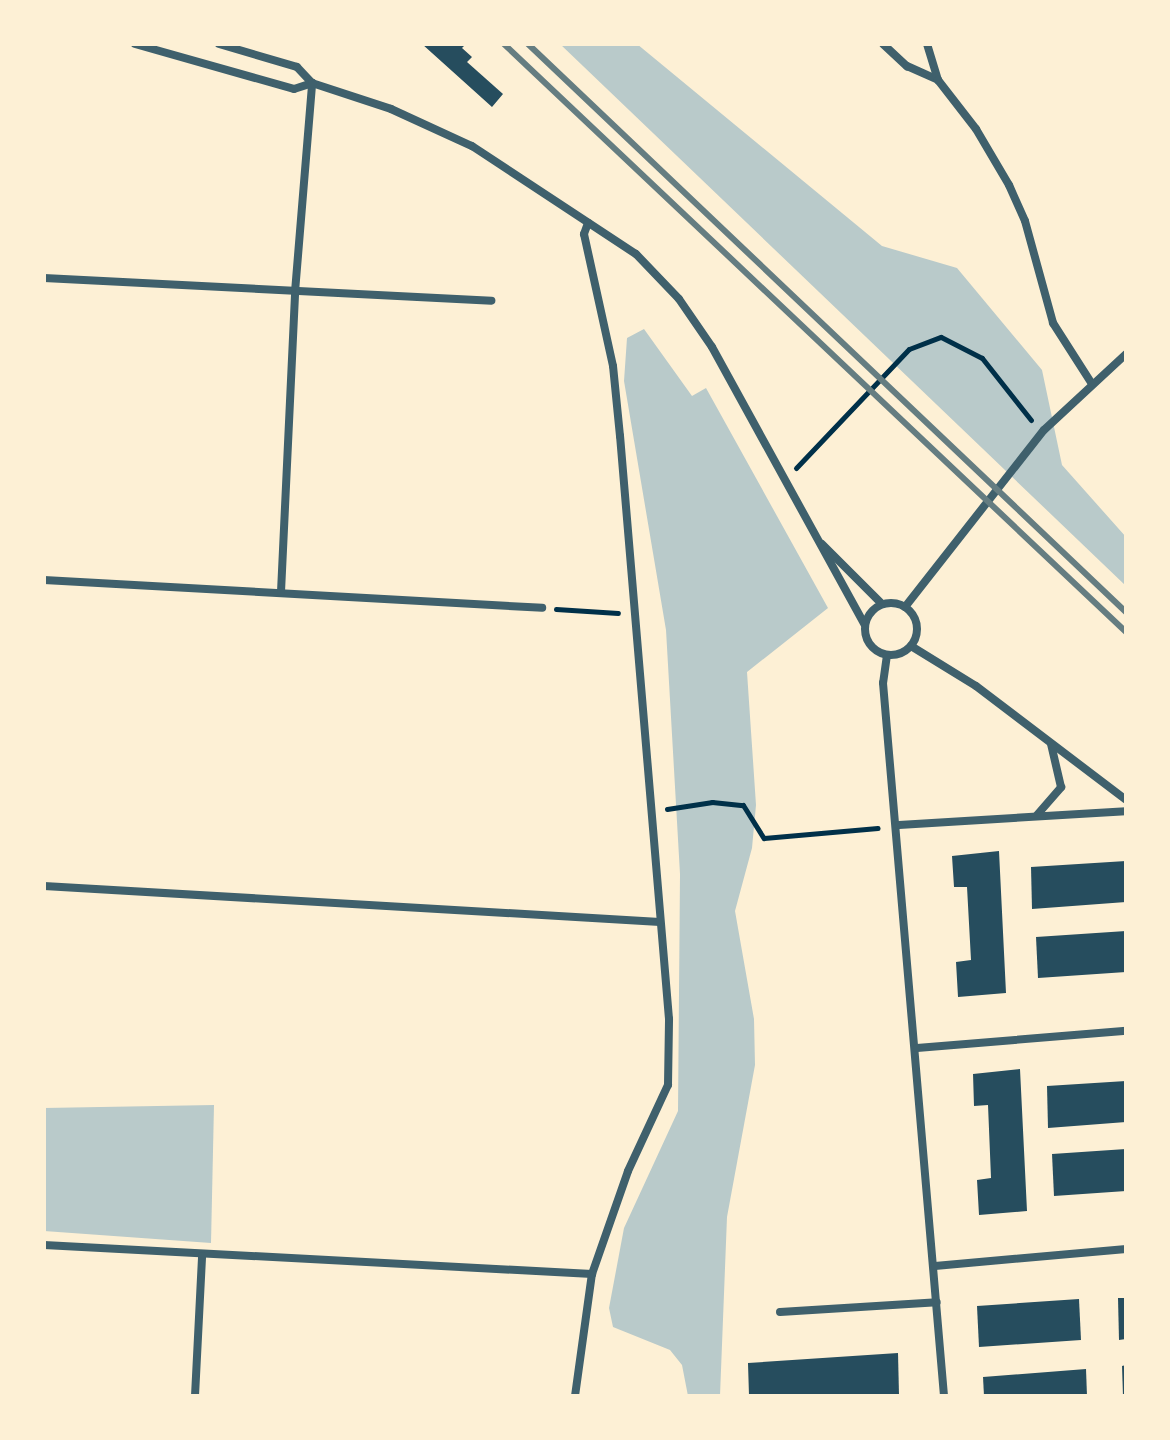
<!DOCTYPE html>
<html>
<head>
<meta charset="utf-8">
<style>
	body { margin:0 }
	#map { position:relative; width:1170px; height:1440px; overflow:hidden; background:#fdf0d5; font-family:Mulish,sans-serif }
	div>[style] { position:absolute }
	[style*='--x'] { left:calc(var(--x)*1px); top:calc(var(--y)*1px); width:calc(var(--w)*1px); rotate:calc(var(--a)*1deg) }
	.green>* { inset:0; background:#b9caca }
	.building>* { inset:0; background:#264d5e }
	.path>* { height:5px; margin:-2.5px; padding:0 2.5px; transform-origin:2.5px; border-radius:2.5px; background:#003049 }
	.minor>* { height:8px; margin:-4px; padding:0 4px; transform-origin:4px; border-radius:4px; background:#3f606c }
	.minor>.ring { margin:-4px; padding:0; box-sizing:content-box; background:none; border:8px solid #3f606c; border-radius:50% }
	.rail>* { height:6px; margin:-3px; padding:0 3px; transform-origin:3px; border-radius:3px; background:#657d81 }
	span { translate:-50% -50%; white-space:nowrap; text-align:center; line-height:1.15; -webkit-text-stroke:7px #fdf0d5; paint-order:stroke }
	.frame { position:absolute; inset:0; border:46px solid #fdf0d5; pointer-events:none }
</style>
</head>
<body>
<div id="map">
	<div class="green">
		<i style="clip-path:polygon(560px 44px,637px 44px,882px 246px,957px 268px,1042px 370px,1062px 465px,1126px 537px,1126px 586px)"></i>
		<i style="clip-path:polygon(644px 329px,692px 396px,706px 388px,828px 608px,747px 672px,756px 805px,752px 848px,735px 911px,754px 1019px,755px 1065px,727px 1217px,720px 1396px,688px 1396px,682px 1365px,670px 1350px,613px 1327px,609px 1308px,624px 1228px,678px 1111px,680px 874px,666px 630px,624px 381px,627px 338px)"></i>
		<i style="clip-path:polygon(214px 1105px,211px 1243px,44px 1231px,44px 1108px)"></i>
	</div>
	<div class="building">
		<i style="clip-path:polygon(422px 44px,466px 44px,462px 48px,472px 57px,467px 62px,503px 94px,492px 107px)"></i>
		<i style="clip-path:polygon(999px 851px,1006px 993px,958px 997px,956px 962px,971px 960px,967px 887px,954px 887px,952px 856px)"></i>
		<i style="clip-path:polygon(1126px 861px,1126px 902px,1032px 909px,1031px 867px)"></i>
		<i style="clip-path:polygon(1126px 931px,1126px 972px,1038px 978px,1036px 937px)"></i>
		<i style="clip-path:polygon(1020px 1069px,1027px 1211px,979px 1215px,977px 1180px,991px 1178px,988px 1105px,974px 1106px,973px 1074px)"></i>
		<i style="clip-path:polygon(1126px 1081px,1126px 1122px,1048px 1128px,1047px 1086px)"></i>
		<i style="clip-path:polygon(1126px 1149px,1126px 1191px,1054px 1196px,1052px 1154px)"></i>
		<i style="clip-path:polygon(1118px 1298px,1126px 1298px,1126px 1339px,1119px 1340px)"></i>
		<i style="clip-path:polygon(1079px 1299px,1081px 1340px,979px 1347px,977px 1306px)"></i>
		<i style="clip-path:polygon(898px 1353px,899px 1395px,749px 1396px,748px 1363px)"></i>
		<i style="clip-path:polygon(1126px 1365px,1126px 1396px,1123px 1396px,1122px 1366px)"></i>
		<i style="clip-path:polygon(1086px 1369px,1087px 1396px,984px 1396px,983px 1377px)"></i>
	</div>
	<div class="path">
		<i style="--x:796;--y:468;--w:164;--a:-46.5"></i>
		<i style="--x:909;--y:349;--w:34;--a:-21"></i>
		<i style="--x:941;--y:337;--w:46;--a:27.1"></i>
		<i style="--x:982;--y:358;--w:79;--a:51.7"></i>
		<i style="--x:556;--y:609;--w:62;--a:3.7"></i>
		<i style="--x:667;--y:809;--w:46;--a:-8.8"></i>
		<i style="--x:712;--y:802;--w:31;--a:6"></i>
		<i style="--x:743;--y:805;--w:39;--a:58"></i>
		<i style="--x:764;--y:838;--w:114;--a:-5"></i>
	</div>
	<div class="minor">
		<i style="--x:135;--y:44;--w:165;--a:15.8"></i>
		<i style="--x:294;--y:89;--w:19;--a:-18"></i>
		<i style="--x:219;--y:44;--w:81;--a:16.4"></i>
		<i style="--x:297;--y:67;--w:22;--a:47"></i>
		<i style="--x:312;--y:83;--w:83;--a:18.2"></i>
		<i style="--x:391;--y:109;--w:89;--a:24.6"></i>
		<i style="--x:472;--y:146;--w:196;--a:33.4"></i>
		<i style="--x:636;--y:254;--w:62;--a:46.3"></i>
		<i style="--x:679;--y:299;--w:58;--a:55.5"></i>
		<i style="--x:712;--y:347;--w:317;--a:61.2"></i>
		<i style="--x:883;--y:44;--w:33;--a:43"></i>
		<i style="--x:907;--y:66;--w:34;--a:24"></i>
		<i style="--x:927;--y:44;--w:38;--a:73"></i>
		<i style="--x:938;--y:80;--w:62;--a:52.2"></i>
		<i style="--x:976;--y:129;--w:65;--a:59.5"></i>
		<i style="--x:1009;--y:185;--w:39;--a:66"></i>
		<i style="--x:1025;--y:221;--w:106;--a:74.6"></i>
		<i style="--x:1053;--y:323;--w:72;--a:57.4"></i>
		<i style="--x:44;--y:278;--w:448;--a:2.9"></i>
		<i style="--x:822;--y:544;--w:85;--a:45"></i>
		<i style="--x:44;--y:580;--w:499;--a:3.2"></i>
		<i style="--x:281;--y:592;--w:300;--a:-87.3"></i>
		<i style="--x:295;--y:292;--w:210;--a:-85.3"></i>
		<i class="ring" style="left:865px;top:603px;width:44px;height:44px"></i>
		<i style="--x:905;--y:607;--w:225;--a:-51.9"></i>
		<i style="--x:1044;--y:430;--w:112;--a:-42.8"></i>
		<i style="--x:911;--y:646;--w:76;--a:31.6"></i>
		<i style="--x:976;--y:686;--w:188;--a:37.2"></i>
		<i style="--x:887;--y:655;--w:28;--a:98"></i>
		<i style="--x:883;--y:683;--w:716;--a:85.11"></i>
		<i style="--x:1037;--y:815;--w:37;--a:-49"></i>
		<i style="--x:1061;--y:787;--w:44;--a:-103.1"></i>
		<i style="--x:899;--y:825;--w:227;--a:-3.5"></i>
		<i style="--x:44;--y:886;--w:617;--a:3.34"></i>
		<i style="--x:917;--y:1048;--w:210;--a:-4.7"></i>
		<i style="--x:44;--y:1245;--w:549;--a:3.03"></i>
		<i style="--x:935;--y:1266;--w:192;--a:-5.1"></i>
		<i style="--x:780;--y:1312;--w:157;--a:-3.6"></i>
		<i style="--x:195;--y:1396;--w:140;--a:-87.1"></i>
		<i style="--x:575;--y:1396;--w:123;--a:-82.1"></i>
		<i style="--x:592;--y:1274;--w:109;--a:-70.7"></i>
		<i style="--x:628;--y:1171;--w:95;--a:-65.1"></i>
		<i style="--x:668;--y:1085;--w:66;--a:-89.1"></i>
		<i style="--x:669;--y:1019;--w:585;--a:-94.8"></i>
		<i style="--x:620;--y:436;--w:70;--a:-95.7"></i>
		<i style="--x:613;--y:366;--w:135;--a:-102.4"></i>
		<i style="--x:584;--y:234;--w:12;--a:-70"></i>
	</div>
	<div class="rail">
		<i style="--x:504;--y:44;--w:856;--a:43.39"></i>
		<i style="--x:528;--y:44;--w:825;--a:43.53"></i>
	</div>
	<div class="frame"></div>
</div>
</body>
</html>
